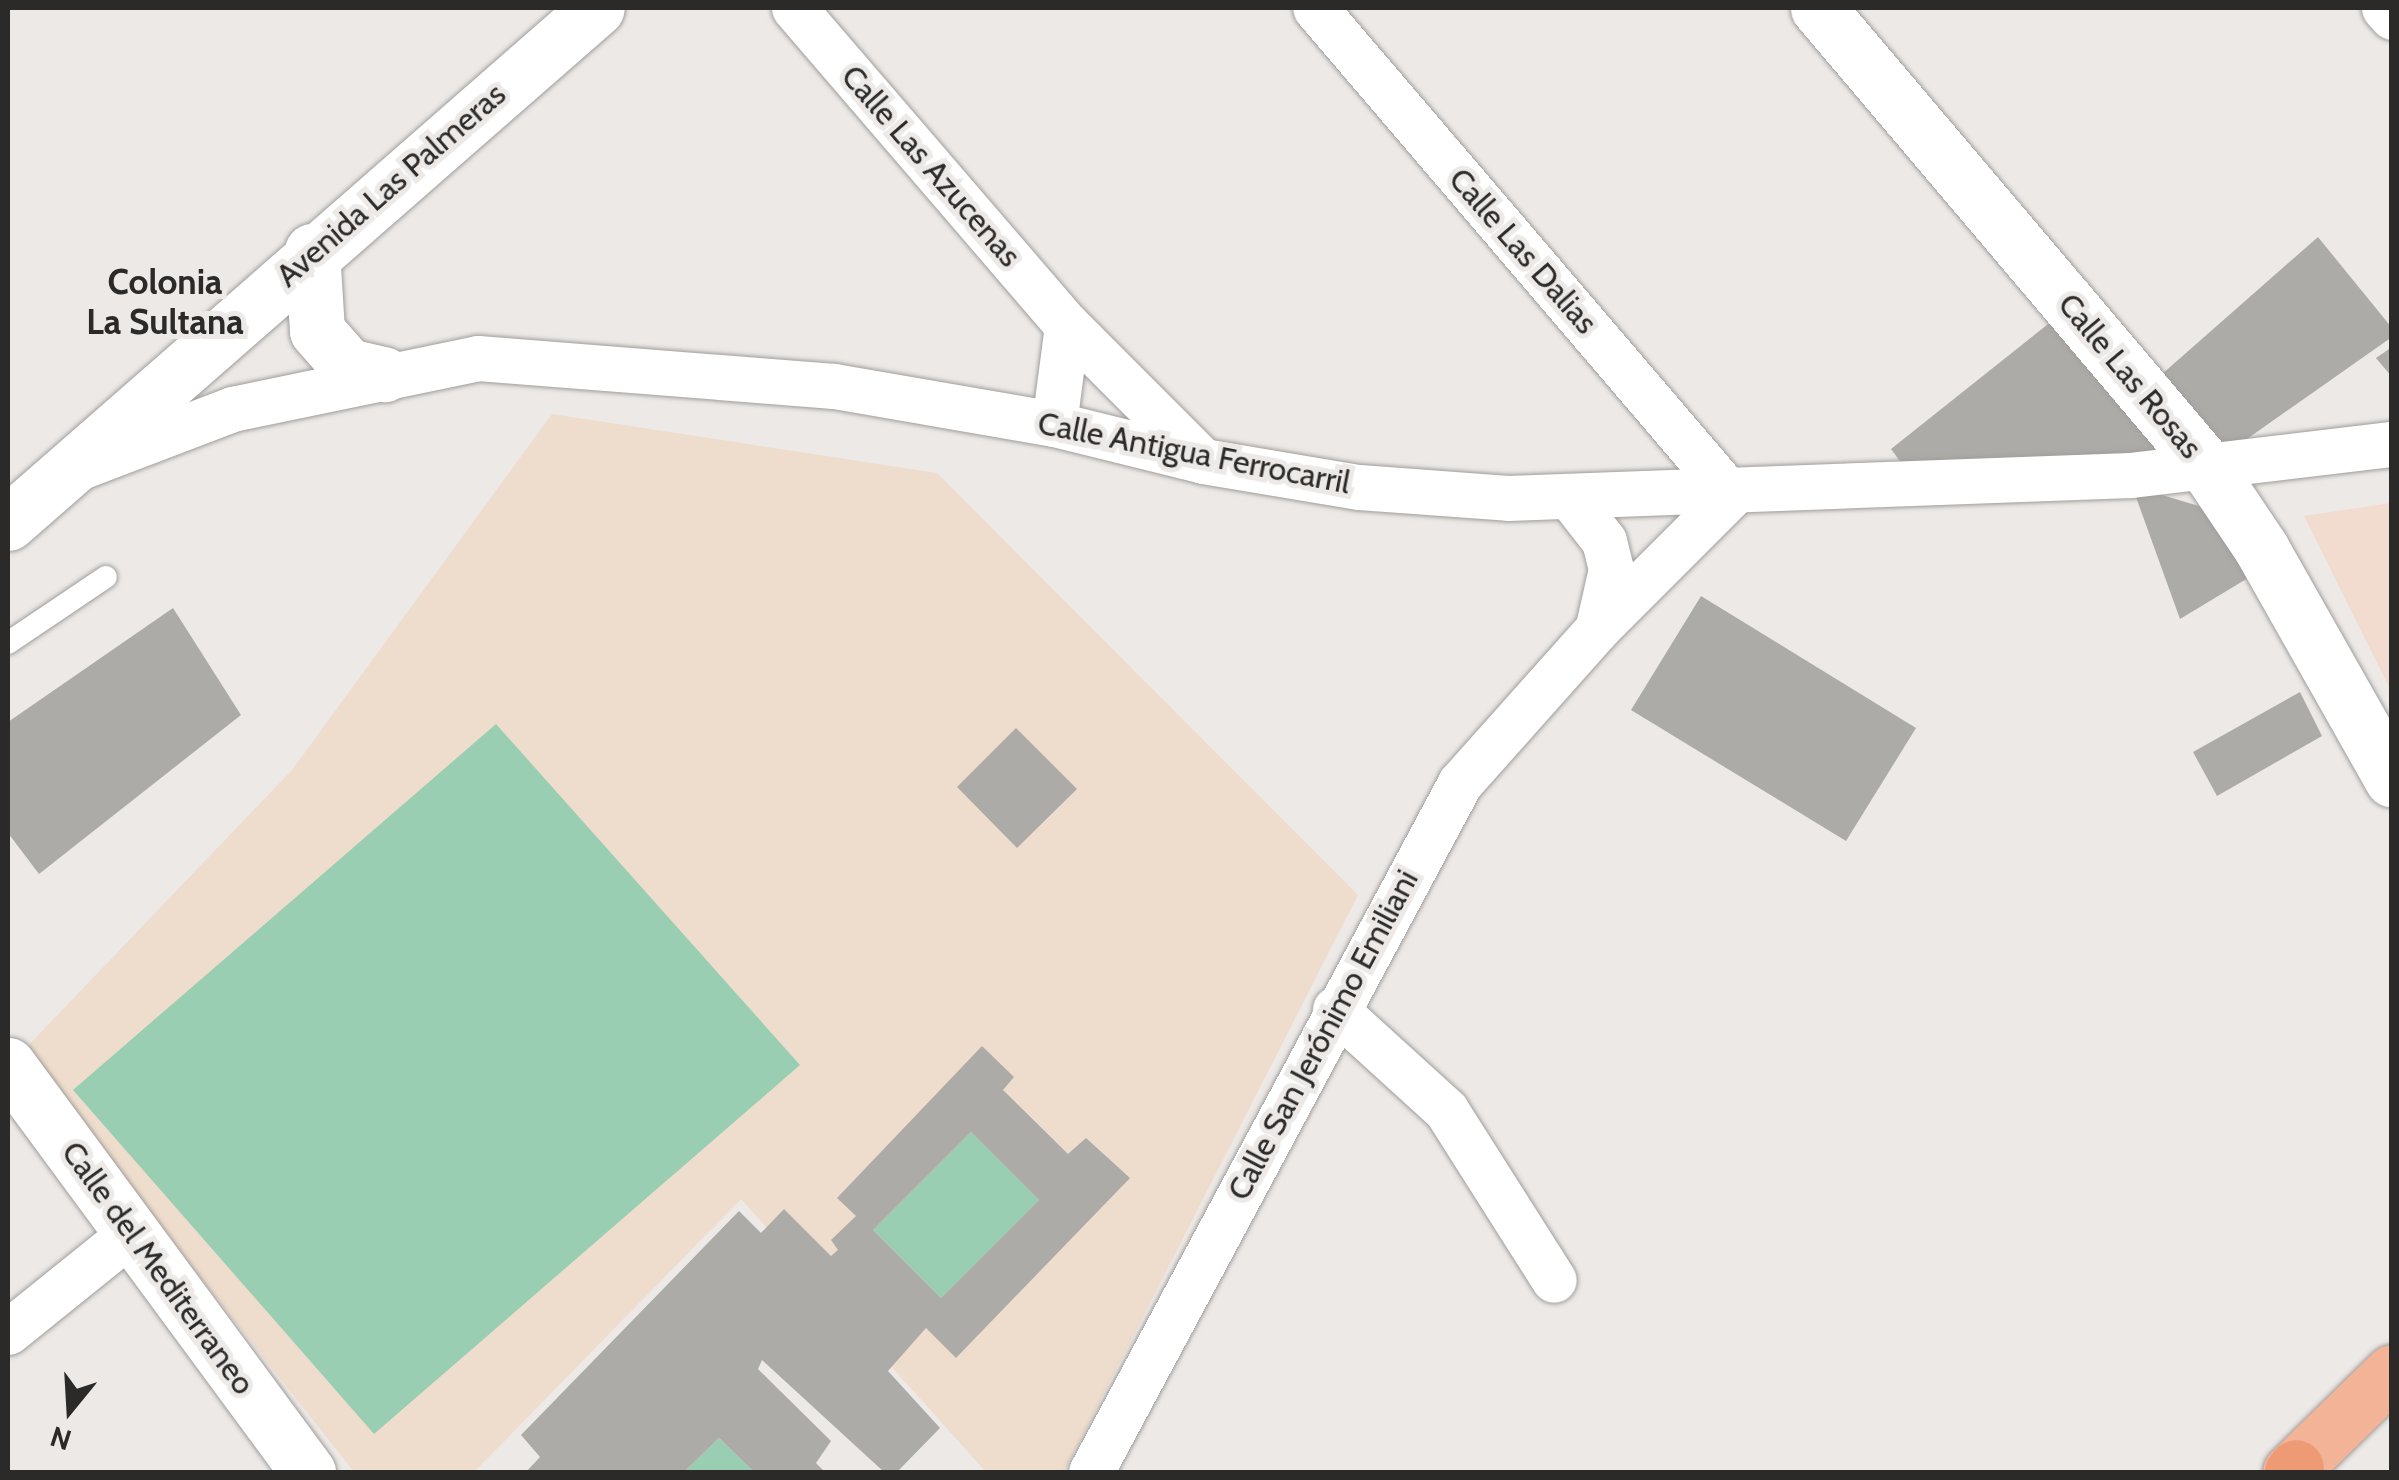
<!DOCTYPE html>
<html>
<head>
<meta charset="utf-8">
<style>
	body { margin:0 }
	#map { position:relative; width:2399px; height:1480px; overflow:hidden; background:#ece9e7; font-family:Cabin,sans-serif }
	div>[style] { position:absolute }
	[style*='--x'] { left:calc(var(--x)*1px); top:calc(var(--y)*1px); width:calc(var(--w)*1px); rotate:calc(var(--a)*1deg) }
	.commercial>* { inset:0; background:#f2dbcf }
	.education>* { inset:0; background:#edc }
	.green>* { inset:0; background:#99ceb3 }
	.building>* { inset:0; background:#adaba8 }
	.roads { filter:drop-shadow(0 0 2px #a09d9a) drop-shadow(0 0 2px #a09d9a) }
	.service>* { height:22px; margin:-11px; padding:0 11px; transform-origin:11px; border-radius:11px; background:#fff }
	.minor>* { height:45px; margin:-22.5px; padding:0 22.5px; transform-origin:22.5px; border-radius:22.5px; background:#fff }
	.tertiary>* { height:55px; margin:-27.5px; padding:0 27.5px; transform-origin:27.5px; border-radius:27.5px; background:#fff }
	.primary>* { height:55px; margin:-27.5px; padding:0 27.5px; transform-origin:27.5px; border-radius:27.5px; background:#f2b397 }
	.trunk>* { height:55px; margin:-27.5px; padding:0 27.5px; transform-origin:27.5px; border-radius:27.5px; background:#ee9a74 }
	span { translate:-50% -50%; white-space:nowrap; text-align:center; line-height:1.15; -webkit-text-stroke:10px #ece9e7; paint-order:stroke }
	.street-label { font-size:32px; color:#2b2a29 }
	.neighbourhood-label { font-size:35px; color:#2b2a29; font-weight:700 }
	.frame { position:absolute; inset:0; border:10px solid #2b2a29; pointer-events:none }
	.north { position:absolute; left:20px; top:1360px; width:100px; height:100px; -webkit-text-stroke:8px #ece9e7; paint-order:stroke; rotate:198deg; font-size:28px; font-weight:700; line-height:40px; text-align:center; color:#2b2a29 }
	.north::after { content:''; display:block; margin:auto; width:35px; height:45px; background:#2b2a29; clip-path:polygon(50% 0,100% 100%,50% 72%,0 100%) }
</style>
</head>
<body>
<div id="map">
	<div class="commercial">
		<i style="clip-path:polygon(2391px 503px,2392px 503px,2391px 691px,2304px 516px)"></i>
	</div>
	<div class="education">
		<i style="clip-path:polygon(552px 414px,937px 473px,1358px 895px,1064px 1472px,986px 1472px,741px 1199px,474px 1472px,354px 1472px,22px 1052px,292px 770px)"></i>
	</div>
	<div class="green">
		<i style="clip-path:polygon(496px 724px,800px 1065px,374px 1434px,73px 1090px)"></i>
		<i style="clip-path:polygon(971px 1132px,1039px 1200px,941px 1298px,873px 1230px)"></i>
		<i style="clip-path:polygon(719px 1438px,754px 1472px,684px 1472px)"></i>
	</div>
	<div class="building">
		<i style="clip-path:polygon(2318px 237px,2392px 328px,2392px 337px,2227px 453px,2153px 382px)"></i>
		<i style="clip-path:polygon(2062px 313px,2183px 455px,1916px 483px,1891px 449px)"></i>
		<i style="clip-path:polygon(2392px 347px,2392px 377px,2376px 358px)"></i>
		<i style="clip-path:polygon(2132px 486px,2229px 515px,2258px 572px,2180px 619px)"></i>
		<i style="clip-path:polygon(1701px 596px,1916px 728px,1846px 841px,1631px 710px)"></i>
		<i style="clip-path:polygon(173px 608px,241px 715px,39px 874px,8px 833px,8px 722px)"></i>
		<i style="clip-path:polygon(2300px 692px,2322px 736px,2217px 796px,2193px 752px)"></i>
		<i style="clip-path:polygon(1016px 728px,1077px 789px,1017px 848px,957px 787px)"></i>
		<i style="clip-path:polygon(evenodd,982px 1046px,1014px 1077px,1003px 1090px,1068px 1154px,1086px 1138px,1130px 1178px,956px 1358px,926px 1328px,888px 1371px,940px 1428px,897px 1472px,884px 1472px,762px 1360px,758px 1369px,831px 1441px,816px 1463px,825px 1472px,754px 1472px,719px 1438px,684px 1472px,526px 1472px,540px 1457px,521px 1435px,739px 1211px,761px 1233px,784px 1209px,831px 1256px,838px 1250px,831px 1240px,856px 1216px,837px 1198px,982px 1046px,971px 1132px,1039px 1200px,941px 1298px,873px 1230px,971px 1132px)"></i>
	</div>
	<div class="roads">
		<div class="service">
			<i style="--x:8;--y:643;--w:118;--a:-34"></i>
		</div>
		<div class="minor">
			<i style="--x:794;--y:8;--w:418;--a:49.3"></i>
			<i style="--x:1067;--y:325;--w:191;--a:45"></i>
			<i style="--x:2384;--y:8;--w:12;--a:48"></i>
			<i style="--x:1054;--y:424;--w:100;--a:-82.5"></i>
			<i style="--x:83;--y:466;--w:160;--a:-20.9"></i>
			<i style="--x:232;--y:409;--w:251;--a:-11.7"></i>
			<i style="--x:478;--y:358;--w:357;--a:4.5"></i>
			<i style="--x:834;--y:386;--w:223;--a:9.8"></i>
			<i style="--x:1054;--y:424;--w:154;--a:13.9"></i>
			<i style="--x:1203;--y:461;--w:158;--a:9.5"></i>
			<i style="--x:1359;--y:487;--w:149;--a:4.2"></i>
			<i style="--x:1508;--y:498;--w:623;--a:-2.11"></i>
			<i style="--x:2131;--y:475;--w:263;--a:-6.8"></i>
			<i style="--x:1572;--y:500;--w:52;--a:52"></i>
			<i style="--x:1604;--y:541;--w:29;--a:76"></i>
			<i style="--x:1611;--y:569;--w:58;--a:102.8"></i>
			<i style="--x:1335;--y:1009;--w:150;--a:42.3"></i>
			<i style="--x:1446;--y:1110;--w:201;--a:57.6"></i>
			<i style="--x:8;--y:1332;--w:161;--a:-38.9"></i>
			<i style="--x:1091;--y:1472;--w:782;--a:-61.83"></i>
			<i style="--x:1460;--y:783;--w:208;--a:-48.3"></i>
			<i style="--x:1598;--y:628;--w:188;--a:-45"></i>
			<i style="--x:1731;--y:495;--w:640;--a:-130.5"></i>
		</div>
		<div class="tertiary">
			<i style="--x:1818;--y:8;--w:600;--a:49.73"></i>
			<i style="--x:2206;--y:466;--w:99;--a:56.1"></i>
			<i style="--x:2261;--y:548;--w:266;--a:60.5"></i>
			<i style="--x:312;--y:251;--w:80;--a:86.4"></i>
			<i style="--x:317;--y:331;--w:47;--a:48.5"></i>
			<i style="--x:348;--y:366;--w:37;--a:13"></i>
			<i style="--x:8;--y:523;--w:782;--a:-41.17"></i>
			<i style="--x:8;--y:1065;--w:506;--a:53.61"></i>
		</div>
		<div class="primary">
			<i style="--x:2290;--y:1472;--w:143;--a:-44.4"></i>
		</div>
		<div class="trunk">
			<i style="--x:2292;--y:1472;--w:6;--a:-51"></i>
		</div>
	</div>
	<div class="street-label">
		<span style="left:931px;top:166px;rotate:49deg">Calle Las Azucenas</span>
		<span style="left:391px;top:185px;rotate:-41deg">Avenida Las Palmeras</span>
		<span style="left:1523px;top:251px;rotate:49deg">Calle Las Dalias</span>
		<span style="left:2130px;top:376px;rotate:50deg">Calle Las Rosas</span>
		<span style="left:1194px;top:453px;rotate:11deg">Calle Antigua Ferrocarril</span>
		<span style="left:1323px;top:1035px;rotate:-62deg">Calle San Jerónimo Emiliani</span>
		<span style="left:158px;top:1268px;rotate:54deg">Calle del Mediterraneo</span>
	</div>
	<div class="neighbourhood-label">
		<span style="left:165px;top:302px">Colonia<br>La Sultana</span>
	</div>
	<div class="frame"></div>
	<div class="north">N</div>
</div>
</body>
</html>
